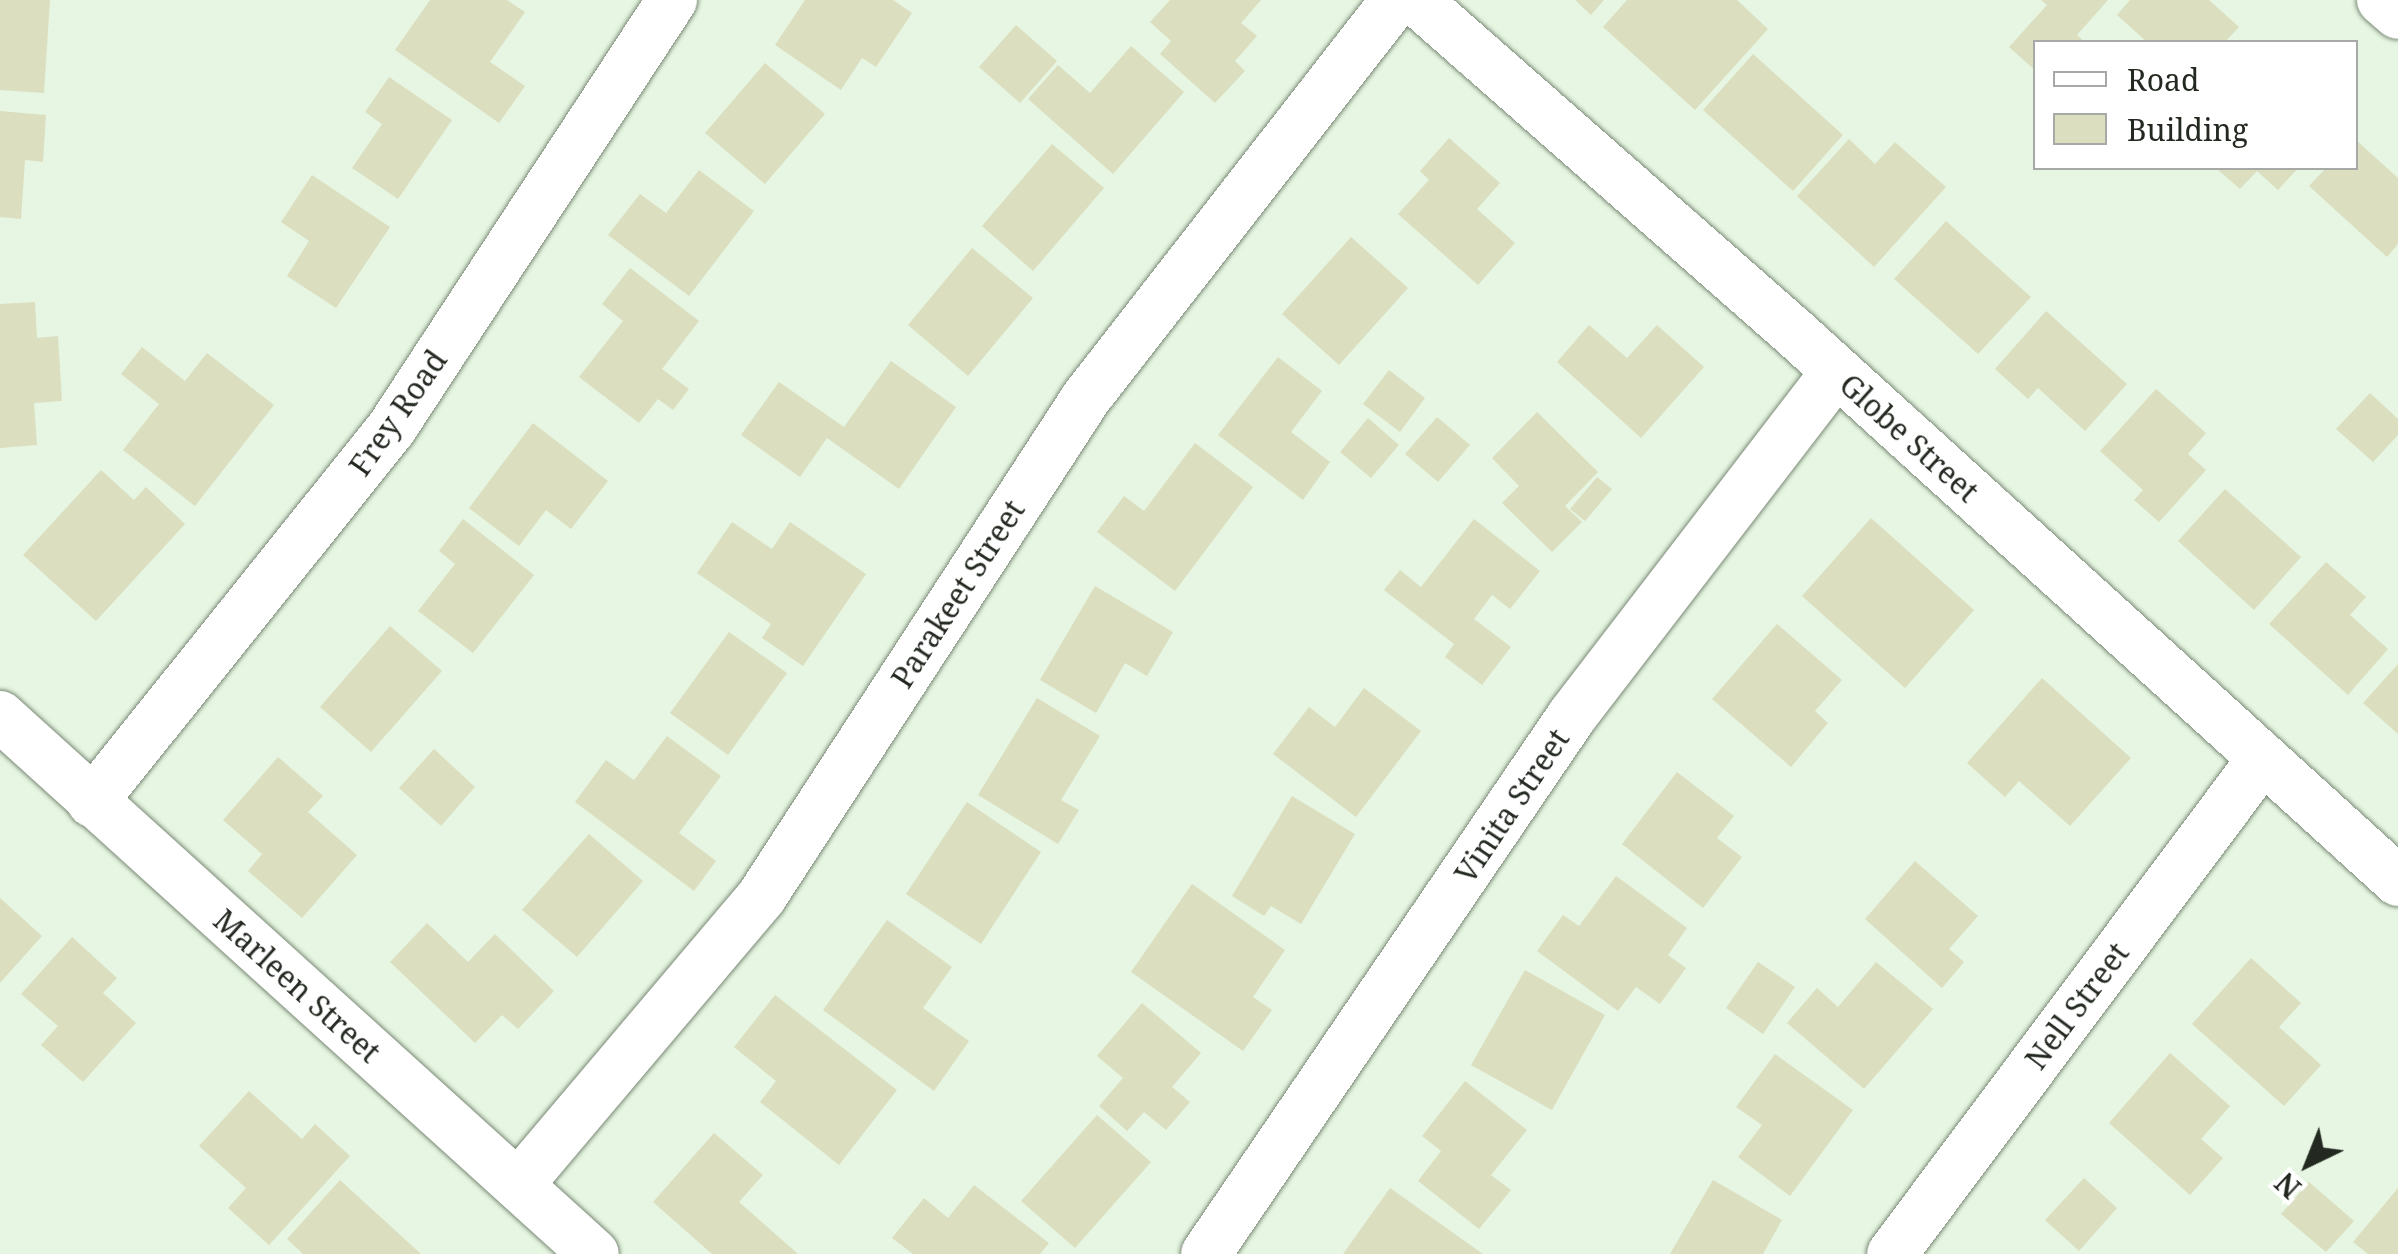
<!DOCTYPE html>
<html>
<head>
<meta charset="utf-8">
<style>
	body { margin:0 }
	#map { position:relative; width:2398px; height:1254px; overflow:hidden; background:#e6f6e2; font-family:"Noto Serif",serif }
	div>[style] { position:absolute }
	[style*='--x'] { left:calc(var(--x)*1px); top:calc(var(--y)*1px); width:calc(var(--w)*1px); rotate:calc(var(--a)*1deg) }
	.building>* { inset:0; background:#dbdebf }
	.roads { filter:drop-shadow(0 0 2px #7a8976) drop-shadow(0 0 2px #7a8976) }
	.minor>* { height:50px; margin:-25px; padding:0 25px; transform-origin:25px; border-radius:25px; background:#fff }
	span { translate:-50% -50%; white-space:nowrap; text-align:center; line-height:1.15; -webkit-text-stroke:9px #fff; paint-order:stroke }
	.street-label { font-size:30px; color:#232921 }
	.legend { position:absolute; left:2033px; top:40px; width:325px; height:130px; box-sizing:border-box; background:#fff; border:2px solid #a7a9a6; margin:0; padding:12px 18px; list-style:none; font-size:30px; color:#232921 }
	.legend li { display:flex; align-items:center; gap:20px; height:50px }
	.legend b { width:50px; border:2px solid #a7a9a6 }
	.north { position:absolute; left:2258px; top:1114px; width:100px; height:100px; -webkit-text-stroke:8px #fff; paint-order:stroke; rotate:223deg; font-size:28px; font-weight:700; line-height:40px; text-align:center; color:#232921 }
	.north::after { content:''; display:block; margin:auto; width:35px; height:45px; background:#232921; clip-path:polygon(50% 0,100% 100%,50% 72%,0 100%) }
</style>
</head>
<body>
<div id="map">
	<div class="building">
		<i style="clip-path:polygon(0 0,50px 0,44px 93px,0 90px)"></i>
		<i style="clip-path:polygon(430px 0,507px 0,525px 12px,490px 62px,525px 86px,499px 123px,395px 50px)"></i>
		<i style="clip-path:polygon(805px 0,893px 0,912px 13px,876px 67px,862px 58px,841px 90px,775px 45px)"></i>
		<i style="clip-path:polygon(1170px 0,1261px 0,1241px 23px,1257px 36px,1235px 61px,1245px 71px,1215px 103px,1160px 54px,1171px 41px,1150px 22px)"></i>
		<i style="clip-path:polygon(1575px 0,1604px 0,1591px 15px)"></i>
		<i style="clip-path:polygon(1627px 0,1737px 0,1768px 29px,1695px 110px,1603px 27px)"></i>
		<i style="clip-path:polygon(2041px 0,2108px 0,2077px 35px,2085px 42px,2036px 42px,2036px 71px,2009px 47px,2047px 5px)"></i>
		<i style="clip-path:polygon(2130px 0,2209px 0,2239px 27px,2225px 42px,2147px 42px,2117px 15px)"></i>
		<i style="clip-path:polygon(1016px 25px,1057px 61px,1020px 103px,979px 67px)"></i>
		<i style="clip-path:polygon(1131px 46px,1184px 92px,1113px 174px,1028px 99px,1058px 65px,1090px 93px)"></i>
		<i style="clip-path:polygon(1753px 54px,1843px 135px,1793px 191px,1703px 110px)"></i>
		<i style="clip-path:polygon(765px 63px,825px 114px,765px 184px,705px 133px)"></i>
		<i style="clip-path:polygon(389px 77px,452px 120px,398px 199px,352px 168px,382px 124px,365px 112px)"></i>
		<i style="clip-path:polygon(0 111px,46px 115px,43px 162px,25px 160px,21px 219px,0 217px)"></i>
		<i style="clip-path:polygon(1449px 138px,1500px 183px,1477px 209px,1515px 243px,1478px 285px,1398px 214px,1429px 180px,1420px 171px)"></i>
		<i style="clip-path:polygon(1849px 139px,1875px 164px,1895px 142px,1946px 187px,1874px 267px,1797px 196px)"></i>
		<i style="clip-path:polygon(2356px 140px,2398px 178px,2398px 244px,2387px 257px,2309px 186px,2326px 168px,2356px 168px)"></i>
		<i style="clip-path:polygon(1052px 144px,1104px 188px,1033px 271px,982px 226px)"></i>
		<i style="clip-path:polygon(2216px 168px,2298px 168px,2278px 190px,2257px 171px,2240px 189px)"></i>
		<i style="clip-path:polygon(699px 170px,754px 211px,689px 296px,608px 235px,640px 194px,666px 213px)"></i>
		<i style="clip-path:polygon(312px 175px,390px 227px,336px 308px,287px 276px,309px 241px,281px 222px)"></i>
		<i style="clip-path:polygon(1946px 221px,2031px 297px,1978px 354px,1894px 279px)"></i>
		<i style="clip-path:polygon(1351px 237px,1408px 288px,1339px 365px,1282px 314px)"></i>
		<i style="clip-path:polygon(972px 248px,1033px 298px,968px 376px,908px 325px)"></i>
		<i style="clip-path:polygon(630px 268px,699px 321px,662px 369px,689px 389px,673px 410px,658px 399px,639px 423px,579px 377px,623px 321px,602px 304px)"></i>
		<i style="clip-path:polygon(35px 302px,37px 338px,58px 336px,62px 401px,34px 403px,37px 445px,0 448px,0 304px)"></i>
		<i style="clip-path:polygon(2046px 311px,2127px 384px,2085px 431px,2038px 388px,2028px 399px,1995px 369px)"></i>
		<i style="clip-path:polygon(1589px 325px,1627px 358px,1657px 325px,1704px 367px,1641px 438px,1557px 362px)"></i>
		<i style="clip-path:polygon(142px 347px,185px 381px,207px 353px,274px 405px,195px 506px,123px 450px,159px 404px,121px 374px)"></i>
		<i style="clip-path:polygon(1278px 357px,1322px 391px,1291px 432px,1330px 462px,1303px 500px,1218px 435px)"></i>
		<i style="clip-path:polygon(891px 361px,956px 407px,899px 489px,827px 438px,800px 477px,741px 435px,779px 382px,844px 427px)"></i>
		<i style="clip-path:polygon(1389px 370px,1425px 398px,1400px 432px,1363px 404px)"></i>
		<i style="clip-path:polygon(2156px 389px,2206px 433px,2188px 454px,2206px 470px,2159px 522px,2134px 500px,2143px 490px,2100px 451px)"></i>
		<i style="clip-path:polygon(2370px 393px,2398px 419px,2398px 435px,2373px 462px,2336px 429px)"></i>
		<i style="clip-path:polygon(1537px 412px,1598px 472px,1565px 506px,1582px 522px,1552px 552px,1502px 503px,1519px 486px,1492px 458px)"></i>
		<i style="clip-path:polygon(1437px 417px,1470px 445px,1438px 482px,1405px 454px)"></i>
		<i style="clip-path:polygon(1368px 418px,1399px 445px,1371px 478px,1340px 452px)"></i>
		<i style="clip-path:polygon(533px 423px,608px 481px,571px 529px,546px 510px,519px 546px,469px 508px)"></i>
		<i style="clip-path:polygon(1195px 443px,1253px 487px,1175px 591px,1097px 532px,1124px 496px,1144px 511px)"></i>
		<i style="clip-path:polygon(101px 470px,134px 500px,146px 487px,185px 524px,96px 621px,23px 555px)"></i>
		<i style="clip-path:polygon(1597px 477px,1612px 489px,1585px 521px,1570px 509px)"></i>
		<i style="clip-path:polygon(2225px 489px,2301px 557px,2254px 610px,2178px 541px)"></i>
		<i style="clip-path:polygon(1871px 518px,1974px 610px,1905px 688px,1802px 596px)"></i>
		<i style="clip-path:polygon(463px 519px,534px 575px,473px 653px,418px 611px,455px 564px,439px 551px)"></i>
		<i style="clip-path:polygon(1474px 519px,1540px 571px,1510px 609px,1492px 595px,1474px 619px,1511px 647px,1482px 685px,1445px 657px,1454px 644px,1384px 590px,1400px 570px,1421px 587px)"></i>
		<i style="clip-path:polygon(732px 522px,772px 549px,790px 522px,866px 574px,803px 666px,762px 638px,771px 624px,697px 573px)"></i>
		<i style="clip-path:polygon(2326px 562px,2366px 597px,2350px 615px,2388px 649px,2348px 695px,2269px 624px)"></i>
		<i style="clip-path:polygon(1095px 586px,1173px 632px,1147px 676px,1125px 663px,1096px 713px,1040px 680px)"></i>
		<i style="clip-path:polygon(1777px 624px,1842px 680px,1815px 711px,1828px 723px,1791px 767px,1712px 699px)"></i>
		<i style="clip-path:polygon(390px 626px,442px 671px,371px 752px,320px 707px)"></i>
		<i style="clip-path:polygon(729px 632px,787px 673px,728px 755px,670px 713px)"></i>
		<i style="clip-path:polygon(2398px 664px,2398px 734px,2363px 703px)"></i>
		<i style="clip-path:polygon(2042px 678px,2131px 758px,2070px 826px,2019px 781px,2005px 797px,1967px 763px)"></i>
		<i style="clip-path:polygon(1364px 688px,1421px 731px,1356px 817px,1273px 754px,1309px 707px,1335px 727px)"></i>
		<i style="clip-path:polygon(1037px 698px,1100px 736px,1061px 800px,1079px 810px,1058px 844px,978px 795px)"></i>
		<i style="clip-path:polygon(667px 736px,721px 776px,679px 833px,716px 861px,694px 891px,575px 802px,606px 760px,634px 780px)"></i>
		<i style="clip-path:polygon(434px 749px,475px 787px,441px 826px,399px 788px)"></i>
		<i style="clip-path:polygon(278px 757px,323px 796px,308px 812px,357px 855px,302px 918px,248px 871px,262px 854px,223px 820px)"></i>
		<i style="clip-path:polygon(1677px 772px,1734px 816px,1717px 838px,1742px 857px,1703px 908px,1622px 844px)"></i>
		<i style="clip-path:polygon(1292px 796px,1355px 834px,1301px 924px,1271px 906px,1264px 916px,1232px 896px)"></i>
		<i style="clip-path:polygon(967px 802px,1041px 852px,981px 944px,906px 894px)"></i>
		<i style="clip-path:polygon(589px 834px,643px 881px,577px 957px,522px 910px)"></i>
		<i style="clip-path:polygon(1915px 861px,1978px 916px,1949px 949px,1964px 962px,1942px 988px,1865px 919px)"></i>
		<i style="clip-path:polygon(1616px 876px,1687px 928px,1668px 955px,1686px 968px,1660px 1004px,1636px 987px,1618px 1011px,1537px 951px,1563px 915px,1579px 926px)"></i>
		<i style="clip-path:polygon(1192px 884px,1285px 950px,1253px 997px,1272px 1010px,1243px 1051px,1131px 972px)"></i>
		<i style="clip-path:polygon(0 898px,42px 936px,0 983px)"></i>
		<i style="clip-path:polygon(887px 920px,952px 967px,923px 1008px,969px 1041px,934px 1091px,823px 1010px)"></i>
		<i style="clip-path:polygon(427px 923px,468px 962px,495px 934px,554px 991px,518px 1029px,502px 1015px,475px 1043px,390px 962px)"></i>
		<i style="clip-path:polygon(72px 937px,117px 978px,103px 993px,136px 1023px,83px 1082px,41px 1045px,58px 1026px,21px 994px)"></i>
		<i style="clip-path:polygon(2251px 958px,2301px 1003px,2279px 1027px,2321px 1065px,2284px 1106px,2192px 1024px)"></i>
		<i style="clip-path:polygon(1758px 962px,1795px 987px,1763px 1034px,1726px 1008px)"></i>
		<i style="clip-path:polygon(1876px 962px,1933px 1009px,1864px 1089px,1787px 1023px,1817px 988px,1838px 1007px)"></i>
		<i style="clip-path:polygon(1525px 970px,1605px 1015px,1552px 1110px,1471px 1065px)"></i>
		<i style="clip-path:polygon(775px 995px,897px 1090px,839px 1165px,760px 1102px,776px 1081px,734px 1047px)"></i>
		<i style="clip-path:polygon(1142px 1003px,1201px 1053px,1172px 1087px,1190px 1102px,1166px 1130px,1144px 1112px,1127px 1131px,1099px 1106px,1123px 1078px,1097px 1056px)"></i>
		<i style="clip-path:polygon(2170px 1053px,2230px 1106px,2201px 1139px,2223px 1158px,2190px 1195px,2109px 1123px)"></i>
		<i style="clip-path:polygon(1775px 1054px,1853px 1110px,1790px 1196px,1738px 1157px,1762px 1125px,1736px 1107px)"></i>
		<i style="clip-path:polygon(1465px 1081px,1527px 1130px,1491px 1175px,1511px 1190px,1479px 1229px,1418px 1181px,1441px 1151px,1422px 1136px)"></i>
		<i style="clip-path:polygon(249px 1091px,302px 1139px,315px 1124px,350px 1156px,269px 1245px,228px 1208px,246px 1188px,199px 1146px)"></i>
		<i style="clip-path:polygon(1097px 1115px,1151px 1162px,1075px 1248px,1021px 1201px)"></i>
		<i style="clip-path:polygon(714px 1133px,763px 1175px,739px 1202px,798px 1254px,712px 1254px,653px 1202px)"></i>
		<i style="clip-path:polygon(2084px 1178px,2117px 1208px,2079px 1251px,2045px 1220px)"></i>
		<i style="clip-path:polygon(340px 1180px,421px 1254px,303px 1254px,287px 1239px)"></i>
		<i style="clip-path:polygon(1713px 1180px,1782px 1220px,1763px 1254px,1670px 1254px)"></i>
		<i style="clip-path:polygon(2309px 1182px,2354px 1221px,2326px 1252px,2281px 1214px)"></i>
		<i style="clip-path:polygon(974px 1185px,1049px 1243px,1040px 1254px,913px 1254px,892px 1238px,924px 1198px,948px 1218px)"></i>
		<i style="clip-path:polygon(1390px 1188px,1483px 1254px,1343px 1254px)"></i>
		<i style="clip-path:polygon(2398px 1188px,2398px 1254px,2368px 1254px,2353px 1242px)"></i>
	</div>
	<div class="roads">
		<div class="minor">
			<i style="--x:1416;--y:0;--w:507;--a:41.32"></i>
			<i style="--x:1797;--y:335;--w:812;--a:42.25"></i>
			<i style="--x:2382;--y:0;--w:21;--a:41"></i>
			<i style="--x:0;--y:716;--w:801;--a:42.17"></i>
			<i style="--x:92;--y:802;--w:478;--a:-51.3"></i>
			<i style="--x:391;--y:429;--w:513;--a:-56.77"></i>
			<i style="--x:518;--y:1185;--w:378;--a:-49.8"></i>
			<i style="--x:762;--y:896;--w:594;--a:-56.95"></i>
			<i style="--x:1086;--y:398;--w:504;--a:-52.09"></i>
			<i style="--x:1206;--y:1254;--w:651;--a:-55.77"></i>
			<i style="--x:1572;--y:716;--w:434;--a:-52.5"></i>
			<i style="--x:1892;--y:1254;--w:619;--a:-53.2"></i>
		</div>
	</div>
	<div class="street-label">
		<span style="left:398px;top:413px;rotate:-55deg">Frey Road</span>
		<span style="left:1909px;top:438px;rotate:42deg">Globe Street</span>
		<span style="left:958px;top:594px;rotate:-57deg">Parakeet Street</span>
		<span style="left:1512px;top:806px;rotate:-56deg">Vinita Street</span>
		<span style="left:297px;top:986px;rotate:42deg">Marleen Street</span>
		<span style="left:2077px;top:1006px;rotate:-53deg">Nell Street</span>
	</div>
	<ul class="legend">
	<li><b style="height:12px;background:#fff"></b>Road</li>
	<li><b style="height:28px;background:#dbdebf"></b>Building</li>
	</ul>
	<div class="north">N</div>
</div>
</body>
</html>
